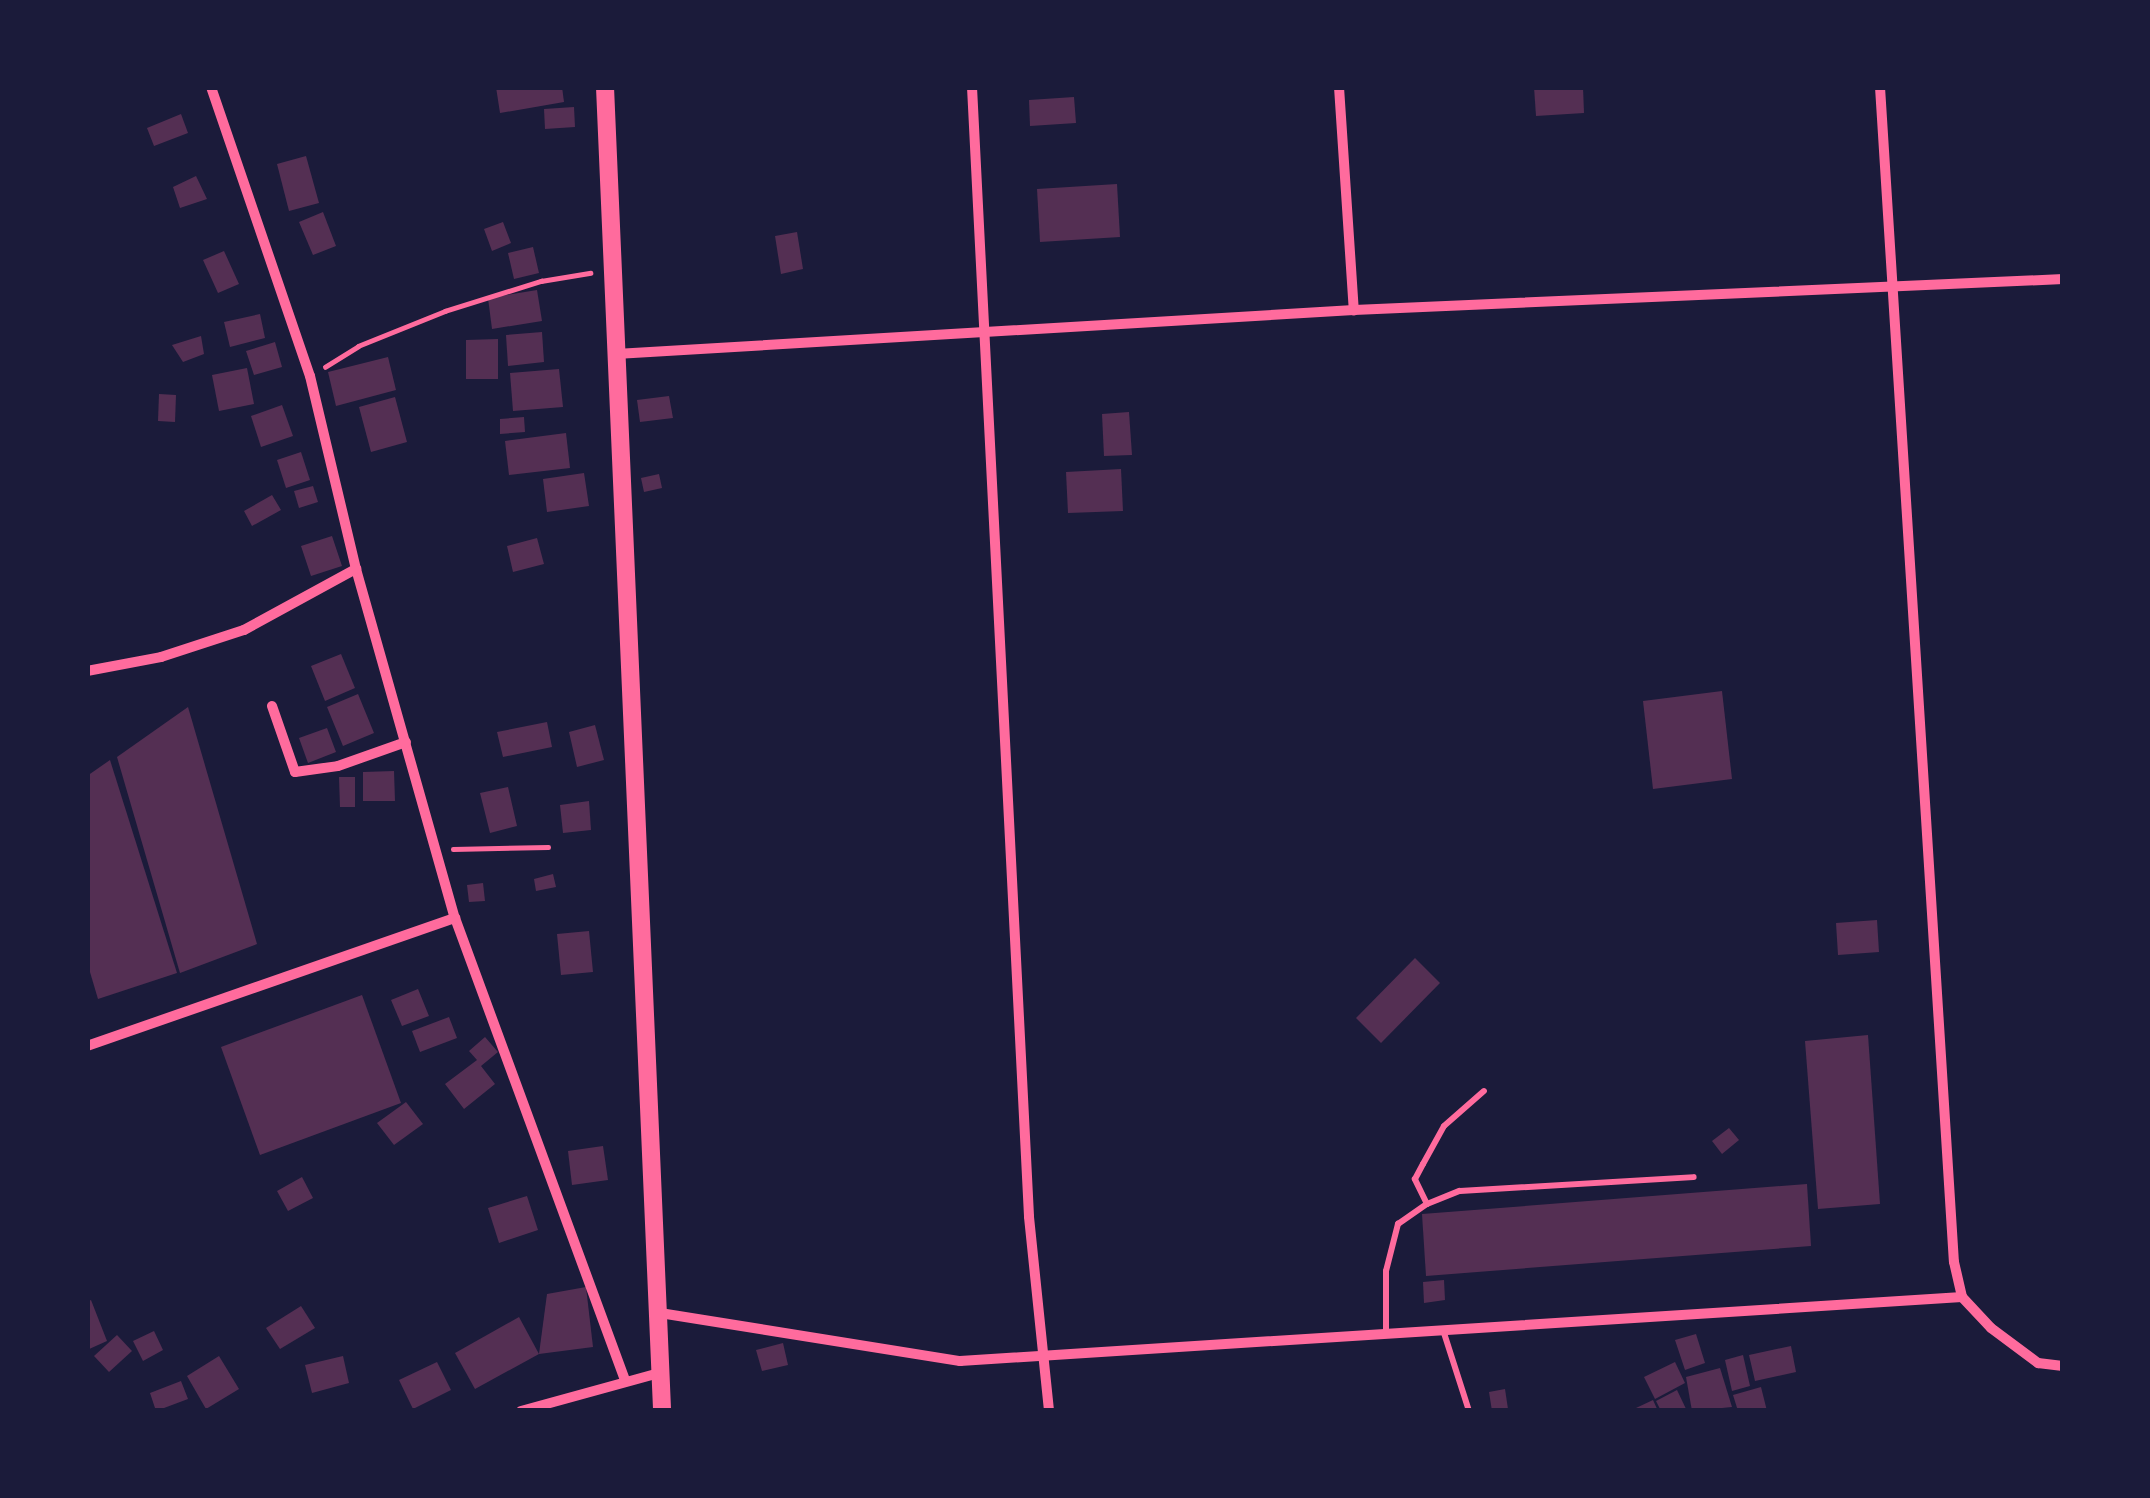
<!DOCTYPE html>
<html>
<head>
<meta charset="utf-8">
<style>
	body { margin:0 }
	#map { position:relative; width:2150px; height:1498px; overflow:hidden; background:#1b1b3a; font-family:Figtree,sans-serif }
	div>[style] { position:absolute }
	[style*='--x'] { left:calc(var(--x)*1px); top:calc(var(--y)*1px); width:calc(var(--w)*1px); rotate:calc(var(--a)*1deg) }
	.building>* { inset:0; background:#542f53 }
	.path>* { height:4.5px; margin:-2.25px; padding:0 2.25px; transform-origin:2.25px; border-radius:2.25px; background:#ff6b9d }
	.service>* { height:6px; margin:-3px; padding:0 3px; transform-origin:3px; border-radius:3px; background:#ff6b9d }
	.minor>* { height:10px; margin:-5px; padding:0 5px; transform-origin:5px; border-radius:5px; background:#ff6b9d }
	.trunk>* { height:18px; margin:-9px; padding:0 9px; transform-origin:9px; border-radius:9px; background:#ff6b9d }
	span { translate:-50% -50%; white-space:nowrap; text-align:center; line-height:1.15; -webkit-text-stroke:9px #1b1b3a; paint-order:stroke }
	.frame { position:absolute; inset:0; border:90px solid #1b1b3a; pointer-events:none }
</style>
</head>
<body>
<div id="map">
	<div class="building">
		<i style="clip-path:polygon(496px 87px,562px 87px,564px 102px,500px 113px)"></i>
		<i style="clip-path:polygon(1534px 87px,1583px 87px,1584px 113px,1536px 116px)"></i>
		<i style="clip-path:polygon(1074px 97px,1076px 123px,1030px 126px,1029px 100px)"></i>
		<i style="clip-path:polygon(574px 107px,575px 127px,545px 129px,544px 109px)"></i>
		<i style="clip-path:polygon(181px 114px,188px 133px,154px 146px,147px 128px)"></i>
		<i style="clip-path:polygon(306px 156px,319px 203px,289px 211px,277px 164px)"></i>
		<i style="clip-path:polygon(196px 176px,207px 199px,180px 208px,173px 187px)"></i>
		<i style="clip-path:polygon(1117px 184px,1120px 237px,1040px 242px,1037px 189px)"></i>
		<i style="clip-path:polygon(323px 212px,336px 246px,313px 255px,299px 222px)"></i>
		<i style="clip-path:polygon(503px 222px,511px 243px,492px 251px,484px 229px)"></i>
		<i style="clip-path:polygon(797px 232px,803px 269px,781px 274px,775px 236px)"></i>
		<i style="clip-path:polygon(533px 247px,539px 273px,514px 279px,508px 253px)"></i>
		<i style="clip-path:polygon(224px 251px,239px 284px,218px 293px,203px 260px)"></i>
		<i style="clip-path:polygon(537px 290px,542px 321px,492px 329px,488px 298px)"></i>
		<i style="clip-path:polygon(260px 314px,265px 338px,230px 347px,224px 322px)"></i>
		<i style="clip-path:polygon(542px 332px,544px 362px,508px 366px,506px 335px)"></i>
		<i style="clip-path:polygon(201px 336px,204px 354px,183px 362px,172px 345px)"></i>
		<i style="clip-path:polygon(498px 339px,498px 379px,466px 379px,466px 340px)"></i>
		<i style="clip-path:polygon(275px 342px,282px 367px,254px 375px,246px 351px)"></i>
		<i style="clip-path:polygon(388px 357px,396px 390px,336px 406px,328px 372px)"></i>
		<i style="clip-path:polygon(247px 368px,254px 404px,219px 411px,212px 375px)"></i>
		<i style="clip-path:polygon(559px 369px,563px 407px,513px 411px,510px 373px)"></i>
		<i style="clip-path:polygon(159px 394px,176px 395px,175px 422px,158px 421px)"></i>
		<i style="clip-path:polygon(669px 396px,673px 418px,640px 422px,637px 400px)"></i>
		<i style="clip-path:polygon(395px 397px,407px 442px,371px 452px,359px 407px)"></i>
		<i style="clip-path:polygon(282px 405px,293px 436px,261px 447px,251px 416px)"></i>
		<i style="clip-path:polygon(1129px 412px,1132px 455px,1104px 456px,1102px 414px)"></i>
		<i style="clip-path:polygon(524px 417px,525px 432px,500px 434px,500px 419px)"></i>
		<i style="clip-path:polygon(566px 433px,570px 468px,509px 475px,505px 441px)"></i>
		<i style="clip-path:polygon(301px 452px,310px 480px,286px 488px,277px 460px)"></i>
		<i style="clip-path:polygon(1121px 469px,1123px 511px,1068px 513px,1066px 472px)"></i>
		<i style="clip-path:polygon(584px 473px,589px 506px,547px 512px,543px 479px)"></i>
		<i style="clip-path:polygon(659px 474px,662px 488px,644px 492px,641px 478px)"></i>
		<i style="clip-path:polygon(313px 486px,318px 502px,299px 508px,294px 491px)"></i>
		<i style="clip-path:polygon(272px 495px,281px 510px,252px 526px,244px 511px)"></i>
		<i style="clip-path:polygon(332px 536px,342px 566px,311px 576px,301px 546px)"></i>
		<i style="clip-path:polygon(537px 538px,544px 564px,513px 572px,507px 546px)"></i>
		<i style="clip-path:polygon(341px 654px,355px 688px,325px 701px,311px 666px)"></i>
		<i style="clip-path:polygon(1722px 691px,1732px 779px,1653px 789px,1643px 701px)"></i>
		<i style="clip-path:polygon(358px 694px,374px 733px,343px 746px,327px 707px)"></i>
		<i style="clip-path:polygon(188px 707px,257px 944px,180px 973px,117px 757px)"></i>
		<i style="clip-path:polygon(547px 722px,552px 747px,503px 757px,497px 732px)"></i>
		<i style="clip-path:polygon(595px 725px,604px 760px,577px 767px,569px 732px)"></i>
		<i style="clip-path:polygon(327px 728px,336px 752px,308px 763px,299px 738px)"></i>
		<i style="clip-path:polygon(110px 760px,177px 973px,98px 999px,87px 962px,87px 776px)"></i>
		<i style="clip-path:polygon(394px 771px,395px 801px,363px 801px,363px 772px)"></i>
		<i style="clip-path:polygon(339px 777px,355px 777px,355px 807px,340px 807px)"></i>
		<i style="clip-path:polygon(508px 787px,517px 826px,490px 833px,480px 793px)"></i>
		<i style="clip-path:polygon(589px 801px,591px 830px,563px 833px,560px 805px)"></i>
		<i style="clip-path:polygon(553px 874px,556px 887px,536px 891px,534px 879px)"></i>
		<i style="clip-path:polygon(483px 883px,485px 901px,469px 902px,467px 885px)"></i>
		<i style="clip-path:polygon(1877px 920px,1879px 952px,1838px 955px,1836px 923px)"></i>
		<i style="clip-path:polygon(589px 931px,593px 972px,561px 975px,557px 934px)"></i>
		<i style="clip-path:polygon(1415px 958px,1440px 983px,1381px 1043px,1356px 1018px)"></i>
		<i style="clip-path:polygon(418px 989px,429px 1016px,402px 1026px,391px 1000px)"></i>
		<i style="clip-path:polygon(362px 995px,401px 1103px,260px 1155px,221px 1047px)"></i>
		<i style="clip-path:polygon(449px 1017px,457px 1038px,420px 1052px,412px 1031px)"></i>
		<i style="clip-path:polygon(1868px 1035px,1880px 1204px,1818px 1209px,1805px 1041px)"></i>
		<i style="clip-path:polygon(485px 1037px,498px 1052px,481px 1066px,495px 1084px,464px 1109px,445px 1084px,477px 1060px,469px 1051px)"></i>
		<i style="clip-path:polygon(406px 1102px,423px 1124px,394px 1145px,377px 1123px)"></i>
		<i style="clip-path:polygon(1729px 1128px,1739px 1140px,1722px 1154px,1712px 1141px)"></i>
		<i style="clip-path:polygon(603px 1146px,608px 1180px,572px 1185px,568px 1151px)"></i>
		<i style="clip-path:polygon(302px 1177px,313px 1198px,288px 1211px,277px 1191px)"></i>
		<i style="clip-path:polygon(1807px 1184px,1811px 1246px,1426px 1276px,1422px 1214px)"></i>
		<i style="clip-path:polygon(527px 1196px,538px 1230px,499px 1243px,488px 1208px)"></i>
		<i style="clip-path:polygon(1444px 1280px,1445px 1300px,1424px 1303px,1423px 1282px)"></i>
		<i style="clip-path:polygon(586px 1287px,593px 1347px,539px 1354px,547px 1294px)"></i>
		<i style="clip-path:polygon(91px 1300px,107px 1341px,87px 1350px,87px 1302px)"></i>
		<i style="clip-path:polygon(301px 1306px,315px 1328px,280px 1349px,266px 1328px)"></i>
		<i style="clip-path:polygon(519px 1317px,539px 1354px,475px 1389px,455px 1353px)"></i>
		<i style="clip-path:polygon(154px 1331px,163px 1350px,143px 1361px,133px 1341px)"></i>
		<i style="clip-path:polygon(1696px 1334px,1705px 1363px,1685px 1370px,1675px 1340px)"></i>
		<i style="clip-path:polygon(117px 1335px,132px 1351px,109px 1372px,94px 1356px)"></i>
		<i style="clip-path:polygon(783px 1343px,788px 1365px,762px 1371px,756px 1350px)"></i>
		<i style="clip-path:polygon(1791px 1346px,1796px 1372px,1755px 1381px,1749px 1355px)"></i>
		<i style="clip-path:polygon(1743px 1355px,1750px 1386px,1732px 1391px,1725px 1360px)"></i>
		<i style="clip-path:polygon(219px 1356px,239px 1389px,206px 1409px,187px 1376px)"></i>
		<i style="clip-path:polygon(343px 1356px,349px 1383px,312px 1393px,305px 1365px)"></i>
		<i style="clip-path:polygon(437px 1362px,451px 1390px,413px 1409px,399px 1380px)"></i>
		<i style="clip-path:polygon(1675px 1362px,1685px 1383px,1655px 1399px,1644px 1377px)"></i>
		<i style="clip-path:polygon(1720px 1368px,1732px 1407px,1692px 1411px,1686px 1377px)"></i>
		<i style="clip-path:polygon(181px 1381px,188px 1399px,156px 1411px,150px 1393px)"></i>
		<i style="clip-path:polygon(1761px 1387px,1767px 1411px,1738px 1411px,1733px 1395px)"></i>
		<i style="clip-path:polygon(1505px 1389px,1508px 1409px,1492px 1411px,1489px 1392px)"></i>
		<i style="clip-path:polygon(1677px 1390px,1687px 1411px,1661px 1411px,1656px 1401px)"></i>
		<i style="clip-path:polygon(1653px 1400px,1658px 1411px,1637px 1411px,1636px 1408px)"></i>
	</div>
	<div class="path">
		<i style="--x:325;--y:367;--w:39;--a:-32"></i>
		<i style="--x:358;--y:346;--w:94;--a:-21.9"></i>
		<i style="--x:445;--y:311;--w:101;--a:-17.4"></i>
		<i style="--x:541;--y:281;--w:50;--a:-9.3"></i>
		<i style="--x:453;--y:849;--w:95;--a:-1.2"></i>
	</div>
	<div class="service">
		<i style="--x:1427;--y:1204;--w:28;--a:-116"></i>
		<i style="--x:1415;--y:1179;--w:17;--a:-62"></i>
		<i style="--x:1423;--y:1164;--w:43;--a:-61.1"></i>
		<i style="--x:1444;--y:1126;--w:53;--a:-41.2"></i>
		<i style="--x:1386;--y:1333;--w:62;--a:-90"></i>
		<i style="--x:1386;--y:1271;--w:49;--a:-75.7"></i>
		<i style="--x:1398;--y:1224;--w:35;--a:-35"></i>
		<i style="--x:1427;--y:1204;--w:35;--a:-22"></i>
		<i style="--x:1460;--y:1191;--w:234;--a:-3.4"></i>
		<i style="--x:1444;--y:1333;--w:82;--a:72.2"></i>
	</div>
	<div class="minor">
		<i style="--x:211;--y:87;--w:305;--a:71.1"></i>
		<i style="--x:310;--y:376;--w:198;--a:76.6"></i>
		<i style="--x:356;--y:569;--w:363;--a:74.2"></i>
		<i style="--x:455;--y:918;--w:492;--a:69.8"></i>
		<i style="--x:972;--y:87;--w:1131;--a:87.11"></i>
		<i style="--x:1029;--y:1217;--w:195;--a:84.1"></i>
		<i style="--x:1339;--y:87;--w:224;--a:86.2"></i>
		<i style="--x:1880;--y:87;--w:1177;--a:86.4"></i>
		<i style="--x:1954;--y:1262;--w:36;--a:77"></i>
		<i style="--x:1962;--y:1297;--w:42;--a:46.9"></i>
		<i style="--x:1991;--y:1328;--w:59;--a:36.7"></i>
		<i style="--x:2038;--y:1363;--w:25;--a:7"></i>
		<i style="--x:616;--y:354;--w:739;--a:-3.41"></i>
		<i style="--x:1354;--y:310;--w:710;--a:-2.5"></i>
		<i style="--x:87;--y:671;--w:75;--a:-10.7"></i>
		<i style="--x:161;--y:657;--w:87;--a:-18"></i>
		<i style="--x:244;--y:630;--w:128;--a:-28.6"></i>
		<i style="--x:272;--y:706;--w:70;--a:70.8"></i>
		<i style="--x:295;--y:772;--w:43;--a:-7.9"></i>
		<i style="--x:338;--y:766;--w:72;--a:-19.4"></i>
		<i style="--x:87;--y:1046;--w:390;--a:-19.2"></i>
		<i style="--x:660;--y:1313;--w:304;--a:9.1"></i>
		<i style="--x:960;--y:1361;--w:1004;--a:-3.65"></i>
		<i style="--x:521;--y:1411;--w:147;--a:-15.4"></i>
	</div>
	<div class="trunk">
		<i style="--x:605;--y:87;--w:1325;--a:87.53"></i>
	</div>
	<div class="frame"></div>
</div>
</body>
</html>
